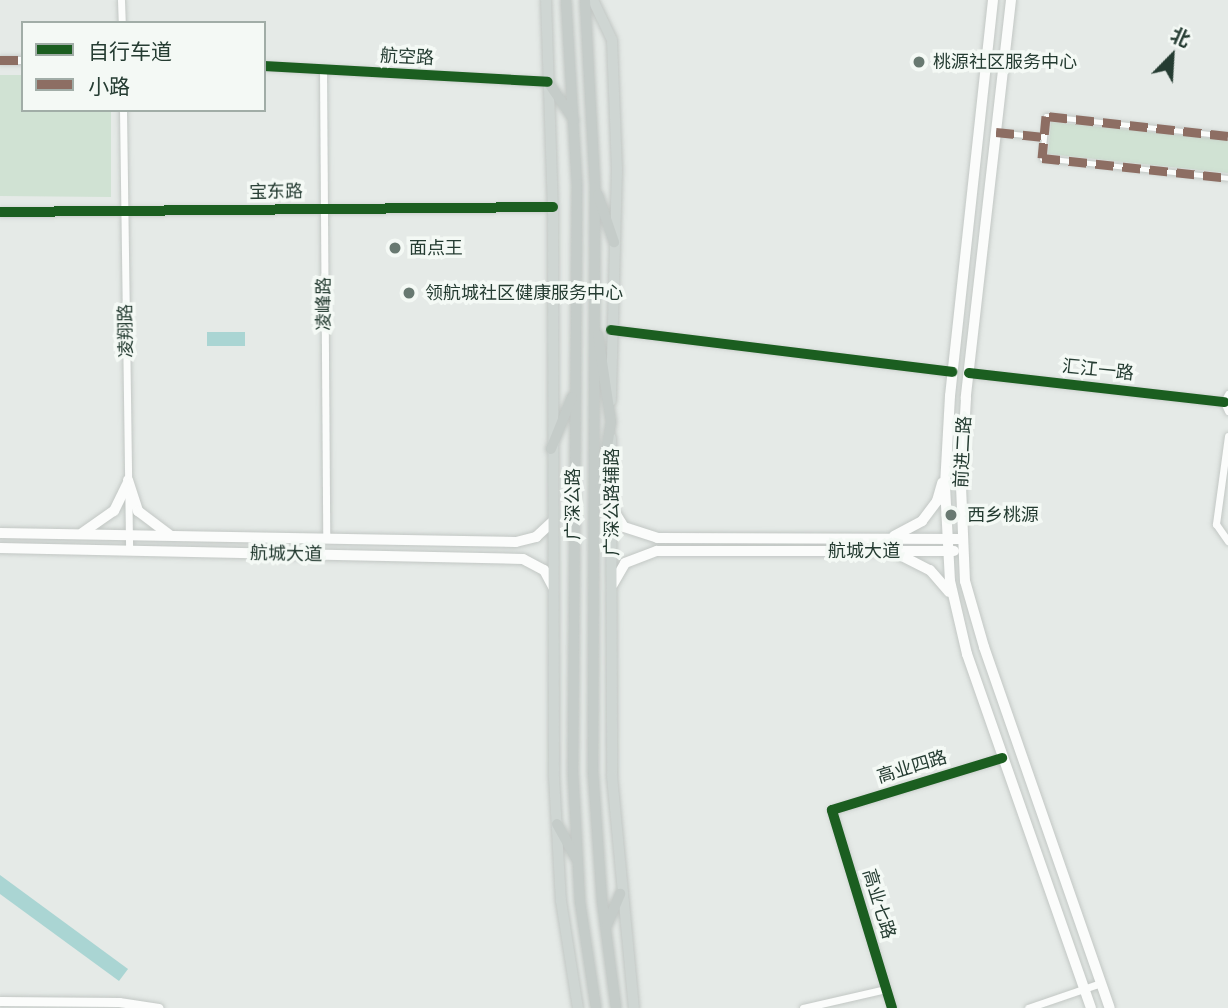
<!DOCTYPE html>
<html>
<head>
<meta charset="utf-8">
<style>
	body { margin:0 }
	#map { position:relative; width:1228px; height:1008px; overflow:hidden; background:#e5eae7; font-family:"IBM Plex Sans","Noto Sans SC",sans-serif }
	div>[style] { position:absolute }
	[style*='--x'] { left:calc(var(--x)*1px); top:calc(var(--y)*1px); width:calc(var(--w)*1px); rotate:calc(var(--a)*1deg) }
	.green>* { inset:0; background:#d0e2d3 }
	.water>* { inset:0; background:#aad5d3 }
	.roads { filter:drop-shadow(0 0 2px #c2c7c4) drop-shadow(0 0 2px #c2c7c4) }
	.pedestrian>* { height:5px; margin:-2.5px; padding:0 2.5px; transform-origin:2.5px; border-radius:2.5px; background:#fbfcfb }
	.minor>* { height:7px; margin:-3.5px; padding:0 3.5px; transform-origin:3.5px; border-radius:3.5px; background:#fbfcfb }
	.tertiary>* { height:9px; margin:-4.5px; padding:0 4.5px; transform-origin:4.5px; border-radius:4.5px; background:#fbfcfb }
	.secondary>* { height:10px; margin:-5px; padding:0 5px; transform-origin:5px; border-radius:5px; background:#fbfcfb }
	.primary>* { height:10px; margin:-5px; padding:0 5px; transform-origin:5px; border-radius:5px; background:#cfd6d3 }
	.trunk>* { height:10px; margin:-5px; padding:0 5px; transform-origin:5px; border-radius:5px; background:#c5ccc9 }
	.quiet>* { height:9px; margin-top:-4.5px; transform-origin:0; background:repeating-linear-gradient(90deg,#8d6e63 0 18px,transparent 0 27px) }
	.cycleway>* { height:10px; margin:-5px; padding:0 5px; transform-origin:5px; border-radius:5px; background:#1b5e20 }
	.dots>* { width:19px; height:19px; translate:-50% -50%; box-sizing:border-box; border:4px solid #f4f9f5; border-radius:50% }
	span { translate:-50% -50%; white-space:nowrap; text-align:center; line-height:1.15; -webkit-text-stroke:7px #f4f9f5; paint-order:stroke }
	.street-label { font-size:18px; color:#253c32 }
	.poi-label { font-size:18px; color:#253c32 }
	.left { translate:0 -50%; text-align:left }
	.legend { position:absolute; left:21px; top:21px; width:245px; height:91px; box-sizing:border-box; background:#f4f9f5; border:2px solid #a1ada7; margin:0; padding:9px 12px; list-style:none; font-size:21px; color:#253c32 }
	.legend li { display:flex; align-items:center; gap:14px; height:35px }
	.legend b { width:35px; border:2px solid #a1ada7 }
	.north { position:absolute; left:1137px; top:21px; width:70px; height:70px; -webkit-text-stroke:5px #f4f9f5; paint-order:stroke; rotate:24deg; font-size:19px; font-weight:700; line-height:28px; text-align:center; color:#253c32 }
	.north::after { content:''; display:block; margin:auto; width:24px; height:32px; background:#253c32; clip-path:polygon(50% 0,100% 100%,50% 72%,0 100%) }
</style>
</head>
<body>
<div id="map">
	<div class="green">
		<i style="clip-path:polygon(0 75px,23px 75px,23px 110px,111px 110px,111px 197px,0 196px)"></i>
		<i style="clip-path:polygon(1051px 122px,1228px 140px,1228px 173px,1048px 154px)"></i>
	</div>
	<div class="water">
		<i style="clip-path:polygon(207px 332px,245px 332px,245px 346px,207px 346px)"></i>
		<i style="clip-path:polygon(0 875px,128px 969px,119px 981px,0 894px)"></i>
	</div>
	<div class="roads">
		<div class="pedestrian">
			<i style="--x:996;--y:132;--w:48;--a:5.9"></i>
			<i style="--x:1228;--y:136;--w:183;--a:-173.7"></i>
			<i style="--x:1046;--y:116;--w:42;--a:95.4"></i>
			<i style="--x:1042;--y:158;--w:187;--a:6.1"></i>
		</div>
		<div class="minor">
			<i style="--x:121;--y:0;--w:23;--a:88"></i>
			<i style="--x:0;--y:60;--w:23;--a:0"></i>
			<i style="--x:264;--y:66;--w:284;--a:3.2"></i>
			<i style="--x:323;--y:69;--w:470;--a:89.6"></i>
			<i style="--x:123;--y:110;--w:441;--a:89.2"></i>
			<i style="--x:0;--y:212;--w:553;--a:-0.52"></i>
			<i style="--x:611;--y:330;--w:344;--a:7"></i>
			<i style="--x:969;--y:373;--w:257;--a:6.5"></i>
			<i style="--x:1228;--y:394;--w:9;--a:117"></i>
			<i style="--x:1224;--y:402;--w:10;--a:66"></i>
			<i style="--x:1228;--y:436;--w:89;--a:97.8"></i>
			<i style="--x:1216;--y:524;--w:21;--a:55"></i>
			<i style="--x:803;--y:1008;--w:85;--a:-12.9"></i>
			<i style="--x:892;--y:1008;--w:207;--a:-106.9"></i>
			<i style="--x:832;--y:810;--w:178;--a:-17"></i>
			<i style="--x:1028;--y:1008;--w:77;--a:-18.9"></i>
		</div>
		<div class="tertiary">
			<i style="--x:0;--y:1001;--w:119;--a:0.5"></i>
			<i style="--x:119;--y:1002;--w:40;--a:8.5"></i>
		</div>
		<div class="secondary">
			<i style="--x:993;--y:0;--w:398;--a:96.2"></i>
			<i style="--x:950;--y:396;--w:90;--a:93.2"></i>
			<i style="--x:945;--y:486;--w:95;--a:87"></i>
			<i style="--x:950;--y:581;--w:75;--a:76.9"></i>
			<i style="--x:967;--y:654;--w:375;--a:70.7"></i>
			<i style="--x:1011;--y:0;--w:401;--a:96.5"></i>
			<i style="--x:966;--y:398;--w:88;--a:93.3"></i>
			<i style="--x:961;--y:486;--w:95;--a:87.6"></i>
			<i style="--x:965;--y:581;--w:69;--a:73.9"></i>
			<i style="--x:984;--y:647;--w:382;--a:70.8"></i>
			<i style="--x:128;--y:480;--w:33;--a:72"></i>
			<i style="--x:138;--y:511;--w:39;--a:37"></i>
			<i style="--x:612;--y:508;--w:22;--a:58"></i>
			<i style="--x:624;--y:527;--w:35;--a:18"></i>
			<i style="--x:657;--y:538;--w:306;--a:0.2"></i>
			<i style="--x:0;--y:533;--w:516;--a:1"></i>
			<i style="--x:516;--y:542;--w:21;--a:-14"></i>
			<i style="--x:536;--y:537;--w:21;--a:-43"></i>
			<i style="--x:82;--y:533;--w:39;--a:-35"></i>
			<i style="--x:114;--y:511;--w:30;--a:-64"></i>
			<i style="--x:894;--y:536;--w:32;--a:-28"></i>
			<i style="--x:922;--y:521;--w:25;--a:-53"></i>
			<i style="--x:937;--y:501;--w:19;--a:-74"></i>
			<i style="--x:0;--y:548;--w:523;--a:1.2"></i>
			<i style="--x:523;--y:559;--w:24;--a:28"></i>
			<i style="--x:544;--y:570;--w:19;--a:62"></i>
			<i style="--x:898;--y:554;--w:36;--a:27"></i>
			<i style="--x:930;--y:570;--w:29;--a:49"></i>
			<i style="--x:613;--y:584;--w:24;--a:-60"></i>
			<i style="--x:625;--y:563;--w:34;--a:-21"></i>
			<i style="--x:657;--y:551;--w:297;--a:0"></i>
		</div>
		<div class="primary">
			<i style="--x:546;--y:0;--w:207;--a:88.1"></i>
			<i style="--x:553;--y:207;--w:570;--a:89.9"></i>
			<i style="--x:554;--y:777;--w:124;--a:86.8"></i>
			<i style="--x:561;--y:901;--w:108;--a:81"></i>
			<i style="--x:593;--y:0;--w:44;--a:64.6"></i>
			<i style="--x:612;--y:40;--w:128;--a:87.8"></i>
			<i style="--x:617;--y:168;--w:233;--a:91.5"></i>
			<i style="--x:611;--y:438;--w:338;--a:89.8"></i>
			<i style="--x:612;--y:776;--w:233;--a:84.6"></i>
		</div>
		<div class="trunk">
			<i style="--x:566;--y:0;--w:184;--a:86.6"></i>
			<i style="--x:577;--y:184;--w:589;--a:90.39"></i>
			<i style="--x:573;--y:773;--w:129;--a:86.9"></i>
			<i style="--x:580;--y:902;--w:107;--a:81.4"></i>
			<i style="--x:585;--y:0;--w:187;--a:86.9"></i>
			<i style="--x:595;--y:187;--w:585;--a:90.2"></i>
			<i style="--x:593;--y:772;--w:129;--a:86"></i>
			<i style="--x:602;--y:901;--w:108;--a:82.5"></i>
			<i style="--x:548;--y:82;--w:46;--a:55.6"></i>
			<i style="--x:598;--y:195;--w:50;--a:71.2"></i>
			<i style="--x:551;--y:449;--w:56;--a:-68"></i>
			<i style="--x:598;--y:503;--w:82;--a:-80.9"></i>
			<i style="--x:611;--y:422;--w:88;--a:-98.5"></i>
			<i style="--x:557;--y:824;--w:39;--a:61"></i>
			<i style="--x:607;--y:925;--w:34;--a:-67"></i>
		</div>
	</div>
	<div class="quiet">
		<i style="--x:0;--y:60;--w:23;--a:0"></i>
		<i style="--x:996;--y:132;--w:48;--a:5.9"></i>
		<i style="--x:1228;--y:136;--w:183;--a:-173.7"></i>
		<i style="--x:1046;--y:116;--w:42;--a:95.4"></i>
		<i style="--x:1042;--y:158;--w:187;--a:6.1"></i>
	</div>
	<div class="cycleway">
		<i style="--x:264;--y:66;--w:284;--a:3.2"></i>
		<i style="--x:0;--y:212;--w:553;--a:-0.52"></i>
		<i style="--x:611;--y:330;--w:344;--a:7"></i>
		<i style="--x:969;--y:373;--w:257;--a:6.5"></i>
		<i style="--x:892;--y:1008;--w:207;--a:-106.9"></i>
		<i style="--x:832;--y:810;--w:178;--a:-17"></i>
	</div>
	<div class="dots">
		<i style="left:919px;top:62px;background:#687971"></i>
		<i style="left:395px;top:248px;background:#687971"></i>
		<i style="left:409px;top:293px;background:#687971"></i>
		<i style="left:951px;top:515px;background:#687971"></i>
	</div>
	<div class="street-label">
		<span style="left:407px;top:57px;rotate:3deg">航空路</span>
		<span style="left:276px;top:192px;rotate:-1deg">宝东路</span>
		<span style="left:324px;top:304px;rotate:-90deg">凌峰路</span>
		<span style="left:126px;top:331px;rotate:-91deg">凌翔路</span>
		<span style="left:1098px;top:370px;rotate:6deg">汇江一路</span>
		<span style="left:963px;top:452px;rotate:-87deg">前进二路</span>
		<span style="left:612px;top:502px;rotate:-90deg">广深公路辅路</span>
		<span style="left:573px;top:504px;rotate:-90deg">广深公路</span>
		<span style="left:864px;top:551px">航城大道</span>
		<span style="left:286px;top:554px;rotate:1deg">航城大道</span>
		<span style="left:912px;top:767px;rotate:-17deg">高业四路</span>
		<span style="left:879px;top:904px;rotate:73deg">高业七路</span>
	</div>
	<div class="poi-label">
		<span class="left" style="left:933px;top:62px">桃源社区服务中心</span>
		<span class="left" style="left:409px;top:248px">面点王</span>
		<span class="left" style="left:425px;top:293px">领航城社区健康服务中心</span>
		<span class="left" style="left:967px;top:515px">西乡桃源</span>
	</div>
	<ul class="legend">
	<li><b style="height:9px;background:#1b5e20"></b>自行车道</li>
	<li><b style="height:9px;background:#8d6e63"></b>小路</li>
	</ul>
	<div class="north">北</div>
</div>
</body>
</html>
